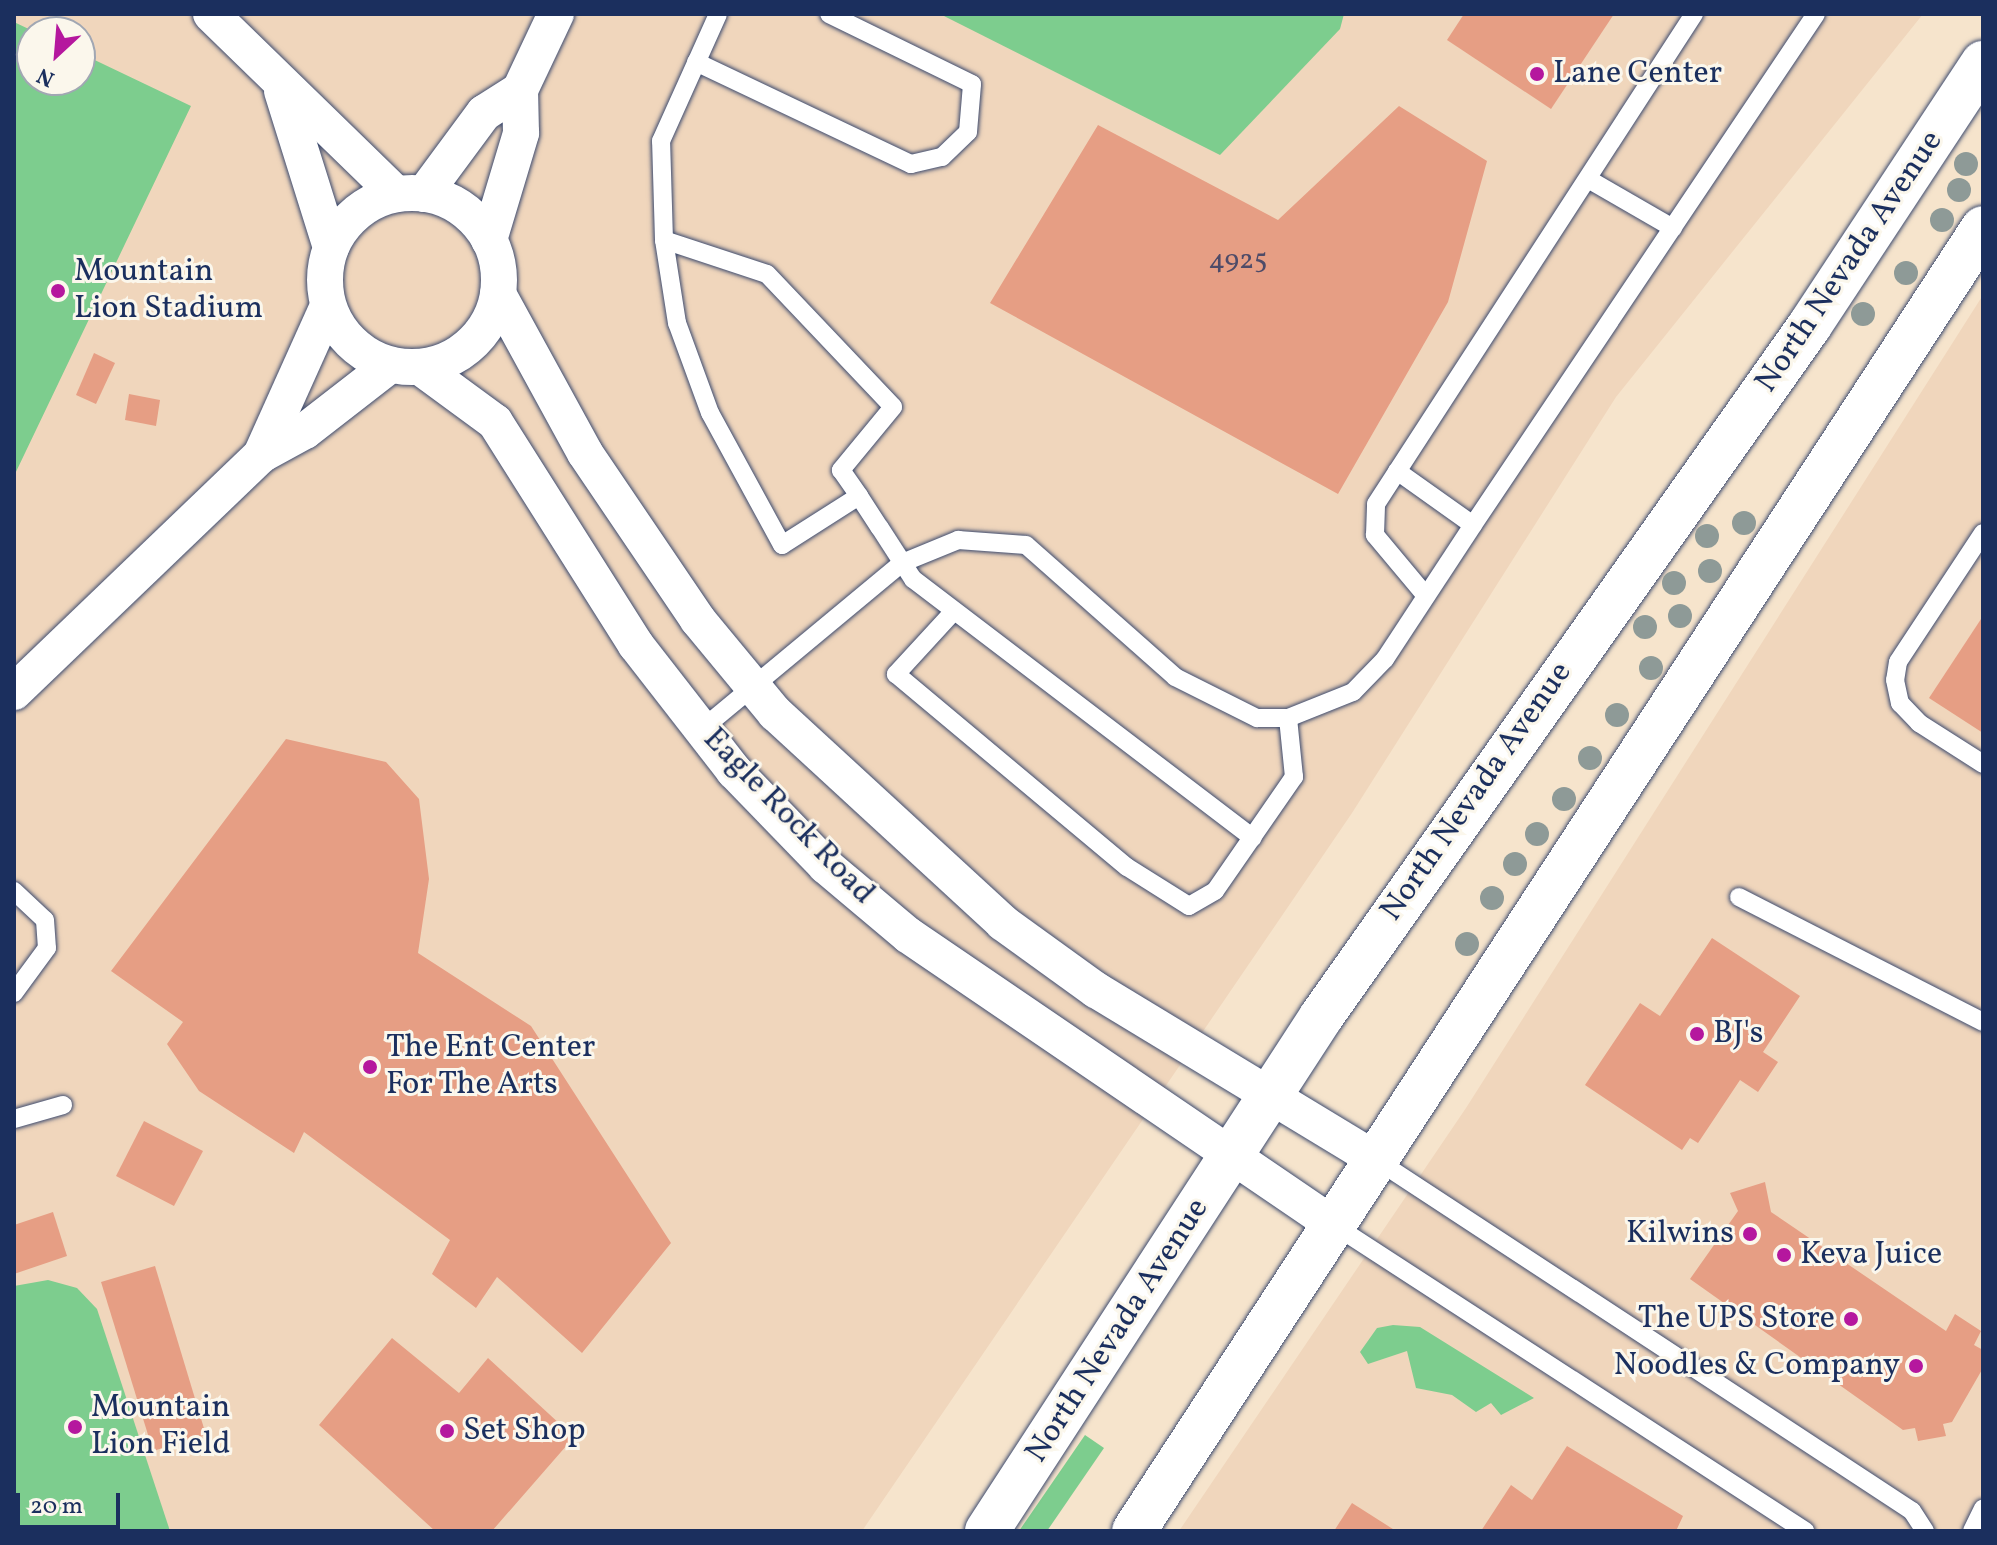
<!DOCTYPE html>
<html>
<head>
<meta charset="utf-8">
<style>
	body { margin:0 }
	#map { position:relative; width:1997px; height:1545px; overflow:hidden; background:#f6e4cc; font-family:Vollkorn,serif }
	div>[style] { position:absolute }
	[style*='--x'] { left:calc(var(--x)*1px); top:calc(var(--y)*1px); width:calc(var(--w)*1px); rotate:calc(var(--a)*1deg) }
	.built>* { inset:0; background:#f0d6bc }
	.green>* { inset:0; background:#7dcd8e }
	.building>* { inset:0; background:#e69e84 }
	.roads { filter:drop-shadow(0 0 2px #3c4a6e) drop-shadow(0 0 2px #3c4a6e) }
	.service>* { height:18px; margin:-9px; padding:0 9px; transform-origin:9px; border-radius:9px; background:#fff }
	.minor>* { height:36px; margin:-18px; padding:0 18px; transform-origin:18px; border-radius:18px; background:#fff }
	.minor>.ring { margin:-18px; padding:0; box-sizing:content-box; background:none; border:36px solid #fff; border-radius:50% }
	.primary>* { height:44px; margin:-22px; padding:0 22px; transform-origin:22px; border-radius:22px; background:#fff }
	.trees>* { width:24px; height:24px; margin:-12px; border-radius:50%; background:#8e9a97 }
	.dots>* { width:22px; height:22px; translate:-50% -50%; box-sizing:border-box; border:4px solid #fbf7ec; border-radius:50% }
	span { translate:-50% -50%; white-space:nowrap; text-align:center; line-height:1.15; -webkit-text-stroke:6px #fbf7ec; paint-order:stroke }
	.number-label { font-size:28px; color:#4e4b68 }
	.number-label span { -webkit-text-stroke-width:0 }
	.poi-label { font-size:32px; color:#1b2f5e }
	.left { translate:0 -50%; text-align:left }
	.right { translate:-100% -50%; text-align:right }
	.street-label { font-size:32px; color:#1b2f5e }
	.frame { position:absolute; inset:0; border:16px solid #1b2f5e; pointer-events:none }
	.north { position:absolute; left:16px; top:16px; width:80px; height:80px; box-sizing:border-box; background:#fbf7ec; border:2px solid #a1a7b3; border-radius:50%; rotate:206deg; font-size:22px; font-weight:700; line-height:32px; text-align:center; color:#1b2f5e }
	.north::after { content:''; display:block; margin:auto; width:28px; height:36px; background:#b5179e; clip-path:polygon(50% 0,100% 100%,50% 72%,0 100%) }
	.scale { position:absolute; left:16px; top:1493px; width:104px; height:36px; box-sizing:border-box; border:4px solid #1b2f5e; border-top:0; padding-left:10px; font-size:24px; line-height:28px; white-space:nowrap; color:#1b2f5e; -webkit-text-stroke:6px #fbf7ec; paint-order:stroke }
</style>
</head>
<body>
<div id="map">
	<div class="built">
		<i style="clip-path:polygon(evenodd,14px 14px,1923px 14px,1616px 397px,1352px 813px,862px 1531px,14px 1531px,14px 14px,32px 32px,80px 32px,80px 80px,32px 80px,32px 32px)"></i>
		<i style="clip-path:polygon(1983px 295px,1983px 1531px,1179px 1531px,1466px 1108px)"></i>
	</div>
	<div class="green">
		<i style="clip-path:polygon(940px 14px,1344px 14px,1340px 29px,1220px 155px)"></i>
		<i style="clip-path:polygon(14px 22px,35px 32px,32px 80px,80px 80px,80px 53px,191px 106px,14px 476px)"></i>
		<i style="clip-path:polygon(48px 1280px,77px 1288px,97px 1309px,170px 1531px,14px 1531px,14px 1286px)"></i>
		<i style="clip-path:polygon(1393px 1325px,1420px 1327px,1534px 1398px,1501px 1415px,1491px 1403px,1476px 1412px,1452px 1395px,1416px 1388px,1407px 1351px,1368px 1364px,1360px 1352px,1377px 1328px)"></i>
		<i style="clip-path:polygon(1085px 1435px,1104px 1448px,1047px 1531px,1019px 1531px)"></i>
	</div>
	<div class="building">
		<i style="clip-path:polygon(1464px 14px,1614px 14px,1551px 109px,1447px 40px)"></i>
		<i style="clip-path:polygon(1399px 106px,1487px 161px,1448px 302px,1338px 494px,990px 303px,1098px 125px,1278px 220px)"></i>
		<i style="clip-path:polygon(94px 353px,115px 363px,96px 404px,76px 395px)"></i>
		<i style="clip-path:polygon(129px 394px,160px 400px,156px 426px,125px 420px)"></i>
		<i style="clip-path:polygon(1983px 616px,1983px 733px,1929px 698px)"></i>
		<i style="clip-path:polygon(286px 739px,386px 762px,419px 799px,429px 879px,418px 953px,531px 1026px,671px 1243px,582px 1353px,497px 1277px,476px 1308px,432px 1274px,450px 1240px,304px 1132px,294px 1153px,199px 1091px,167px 1044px,183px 1022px,111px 971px)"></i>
		<i style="clip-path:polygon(1712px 938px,1800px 996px,1763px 1052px,1778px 1062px,1758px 1092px,1740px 1080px,1698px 1143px,1690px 1138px,1682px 1150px,1585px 1085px,1640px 1003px,1660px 1016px)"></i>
		<i style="clip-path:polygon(144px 1121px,203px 1151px,174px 1206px,116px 1176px)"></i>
		<i style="clip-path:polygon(1765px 1182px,1771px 1212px,1946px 1331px,1955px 1314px,1981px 1331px,1974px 1345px,1983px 1350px,1983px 1368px,1952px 1422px,1943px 1424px,1946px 1436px,1918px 1441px,1915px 1428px,1903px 1430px,1690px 1279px,1738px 1211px,1730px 1193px)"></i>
		<i style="clip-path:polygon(53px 1212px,67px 1256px,14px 1274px,14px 1225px)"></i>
		<i style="clip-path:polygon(155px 1266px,206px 1435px,153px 1451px,101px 1282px)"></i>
		<i style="clip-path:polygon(392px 1338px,459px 1393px,488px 1358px,574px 1437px,492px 1531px,435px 1531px,319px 1425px)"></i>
		<i style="clip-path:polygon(1567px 1446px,1683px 1516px,1676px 1531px,1481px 1531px,1511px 1485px,1532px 1500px)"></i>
		<i style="clip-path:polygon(1352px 1503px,1396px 1531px,1334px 1531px)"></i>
	</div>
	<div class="roads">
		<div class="service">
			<i style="--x:696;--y:62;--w:238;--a:25.4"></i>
			<i style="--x:911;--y:164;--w:32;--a:-13"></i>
			<i style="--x:942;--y:157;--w:36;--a:-44"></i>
			<i style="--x:968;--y:132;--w:48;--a:-85.2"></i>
			<i style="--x:972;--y:84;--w:159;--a:-153.9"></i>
			<i style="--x:1588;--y:179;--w:98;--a:30"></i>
			<i style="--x:664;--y:240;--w:99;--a:-91.7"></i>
			<i style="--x:661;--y:141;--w:139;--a:-65.8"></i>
			<i style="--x:1397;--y:471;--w:93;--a:35.4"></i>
			<i style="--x:1473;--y:525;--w:615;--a:-56.13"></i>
			<i style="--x:859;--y:496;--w:91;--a:147.5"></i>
			<i style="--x:782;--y:545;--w:150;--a:-118.6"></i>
			<i style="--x:710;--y:413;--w:96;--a:-110.1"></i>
			<i style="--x:677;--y:323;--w:84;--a:-98.9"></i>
			<i style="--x:664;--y:240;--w:108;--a:18.3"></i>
			<i style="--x:767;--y:274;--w:183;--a:46.5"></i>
			<i style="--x:893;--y:407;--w:82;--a:129.5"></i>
			<i style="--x:841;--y:470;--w:32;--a:55"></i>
			<i style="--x:859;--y:496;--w:38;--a:57"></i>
			<i style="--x:880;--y:528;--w:61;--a:57.1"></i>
			<i style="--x:913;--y:579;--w:427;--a:37.3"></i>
			<i style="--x:1983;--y:533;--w:154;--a:123.4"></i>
			<i style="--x:1898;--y:662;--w:18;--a:99"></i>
			<i style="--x:1895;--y:680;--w:24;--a:78"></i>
			<i style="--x:1900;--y:703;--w:28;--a:46"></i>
			<i style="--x:1919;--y:723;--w:76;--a:32.6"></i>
			<i style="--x:1426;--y:596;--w:80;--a:-129.9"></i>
			<i style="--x:1375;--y:535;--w:31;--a:-88"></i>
			<i style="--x:1376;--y:504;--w:584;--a:-57.02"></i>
			<i style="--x:954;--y:611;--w:86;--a:132.6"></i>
			<i style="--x:896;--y:674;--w:301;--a:39.9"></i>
			<i style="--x:1127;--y:867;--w:73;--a:32.2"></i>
			<i style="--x:1189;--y:906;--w:30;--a:-30"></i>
			<i style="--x:1215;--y:891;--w:139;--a:-55.3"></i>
			<i style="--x:1294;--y:777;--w:59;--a:-95.8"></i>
			<i style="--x:702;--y:729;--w:260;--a:-39.7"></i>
			<i style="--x:902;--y:563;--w:61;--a:-22.3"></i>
			<i style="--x:958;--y:540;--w:68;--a:4.2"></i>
			<i style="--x:1026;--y:545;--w:199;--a:41.5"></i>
			<i style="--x:1175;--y:677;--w:92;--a:26.6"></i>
			<i style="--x:1257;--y:718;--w:31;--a:0"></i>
			<i style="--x:1288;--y:718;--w:70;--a:-21.8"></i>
			<i style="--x:1353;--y:692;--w:46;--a:-45.9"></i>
			<i style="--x:1385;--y:659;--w:160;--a:-56.7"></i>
			<i style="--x:14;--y:891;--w:42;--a:43.1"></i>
			<i style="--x:45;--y:920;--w:28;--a:86"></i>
			<i style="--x:47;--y:948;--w:56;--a:126.3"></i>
			<i style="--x:1739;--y:897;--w:274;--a:27.1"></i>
			<i style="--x:14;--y:1119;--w:51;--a:-15.9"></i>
			<i style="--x:1378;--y:1161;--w:638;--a:33.24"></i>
			<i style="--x:1912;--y:1511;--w:24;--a:57"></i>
			<i style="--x:1334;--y:1225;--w:562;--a:33.01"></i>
			<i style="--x:1972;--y:1531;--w:25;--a:-64"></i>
		</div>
		<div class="minor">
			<i style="--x:211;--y:14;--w:258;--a:44.2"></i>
			<i style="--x:282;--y:91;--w:164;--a:72.6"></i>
			<i class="ring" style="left:325px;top:193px;width:138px;height:138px"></i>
			<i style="--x:424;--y:194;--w:101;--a:-53.5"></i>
			<i style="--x:484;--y:113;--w:43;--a:-32.6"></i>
			<i style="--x:489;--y:240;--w:112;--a:-73.3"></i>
			<i style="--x:521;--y:133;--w:43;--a:-91.3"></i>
			<i style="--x:520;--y:90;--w:84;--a:-64.7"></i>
			<i style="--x:498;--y:294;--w:181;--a:61.3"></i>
			<i style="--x:585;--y:453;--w:202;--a:55.9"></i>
			<i style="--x:698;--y:620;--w:121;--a:50.4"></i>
			<i style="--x:775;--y:713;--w:310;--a:42.6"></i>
			<i style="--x:1003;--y:923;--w:115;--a:35.8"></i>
			<i style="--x:1096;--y:990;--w:330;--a:31.2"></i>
			<i style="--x:420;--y:367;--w:93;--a:36.3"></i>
			<i style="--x:495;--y:422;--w:264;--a:57.7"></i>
			<i style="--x:636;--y:645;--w:160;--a:52.1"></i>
			<i style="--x:734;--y:771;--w:132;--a:45.9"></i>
			<i style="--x:826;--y:866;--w:107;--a:40.1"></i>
			<i style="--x:908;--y:935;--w:515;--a:34.25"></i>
			<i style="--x:261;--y:455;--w:163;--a:-65.8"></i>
			<i style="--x:14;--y:692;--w:342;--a:-43.8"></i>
			<i style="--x:261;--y:455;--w:50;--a:-28.6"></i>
			<i style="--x:305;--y:431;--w:108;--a:-37.8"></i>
		</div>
		<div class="primary">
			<i style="--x:987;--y:1531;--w:613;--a:-56.98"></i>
			<i style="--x:1321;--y:1017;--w:847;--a:-54.75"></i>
			<i style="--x:1810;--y:325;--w:314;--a:-56.6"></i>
			<i style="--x:1134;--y:1531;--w:1555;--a:-56.91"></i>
		</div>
	</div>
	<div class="trees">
		<i style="left:1966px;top:164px"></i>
		<i style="left:1959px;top:190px"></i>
		<i style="left:1942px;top:220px"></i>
		<i style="left:1906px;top:273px"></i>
		<i style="left:1863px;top:314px"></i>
		<i style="left:1744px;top:523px"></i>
		<i style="left:1707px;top:536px"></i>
		<i style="left:1710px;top:571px"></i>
		<i style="left:1674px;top:583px"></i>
		<i style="left:1680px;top:616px"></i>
		<i style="left:1645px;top:627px"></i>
		<i style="left:1651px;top:668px"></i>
		<i style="left:1617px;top:715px"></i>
		<i style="left:1590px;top:758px"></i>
		<i style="left:1564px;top:799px"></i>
		<i style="left:1537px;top:834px"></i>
		<i style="left:1515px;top:864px"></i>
		<i style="left:1492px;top:898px"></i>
		<i style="left:1467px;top:944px"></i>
	</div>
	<div class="dots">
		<i style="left:1537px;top:74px;background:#b5179e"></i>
		<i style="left:58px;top:291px;background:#b5179e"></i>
		<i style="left:1697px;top:1034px;background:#b5179e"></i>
		<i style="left:370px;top:1067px;background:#b5179e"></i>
		<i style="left:1750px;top:1234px;background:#b5179e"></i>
		<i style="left:1784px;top:1255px;background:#b5179e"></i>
		<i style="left:1851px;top:1319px;background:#b5179e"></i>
		<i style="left:1916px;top:1366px;background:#b5179e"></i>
		<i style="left:75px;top:1427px;background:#b5179e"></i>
		<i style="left:447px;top:1431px;background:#b5179e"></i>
	</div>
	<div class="number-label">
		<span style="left:1238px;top:261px">4925</span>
	</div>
	<div class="poi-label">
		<span class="left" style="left:1553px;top:74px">Lane Center</span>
		<span class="left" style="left:74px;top:291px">Mountain<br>Lion Stadium</span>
		<span class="left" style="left:1713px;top:1034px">BJ's</span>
		<span class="left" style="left:386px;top:1067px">The Ent Center<br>For The Arts</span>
		<span class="right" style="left:1734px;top:1234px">Kilwins</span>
		<span class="left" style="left:1800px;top:1255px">Keva Juice</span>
		<span class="right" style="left:1835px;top:1319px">The UPS Store</span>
		<span class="right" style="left:1900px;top:1366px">Noodles &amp; Company</span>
		<span class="left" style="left:91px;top:1427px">Mountain<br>Lion Field</span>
		<span class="left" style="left:463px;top:1431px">Set Shop</span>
	</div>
	<div class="street-label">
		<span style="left:1850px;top:262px;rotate:-56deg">North Nevada Avenue</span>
		<span style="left:1477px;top:792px;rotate:-55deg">North Nevada Avenue</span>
		<span style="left:788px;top:817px;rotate:46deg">Eagle Rock Road</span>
		<span style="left:1118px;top:1331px;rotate:-57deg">North Nevada Avenue</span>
	</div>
	<div class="frame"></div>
	<div class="north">N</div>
	<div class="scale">20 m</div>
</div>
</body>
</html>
